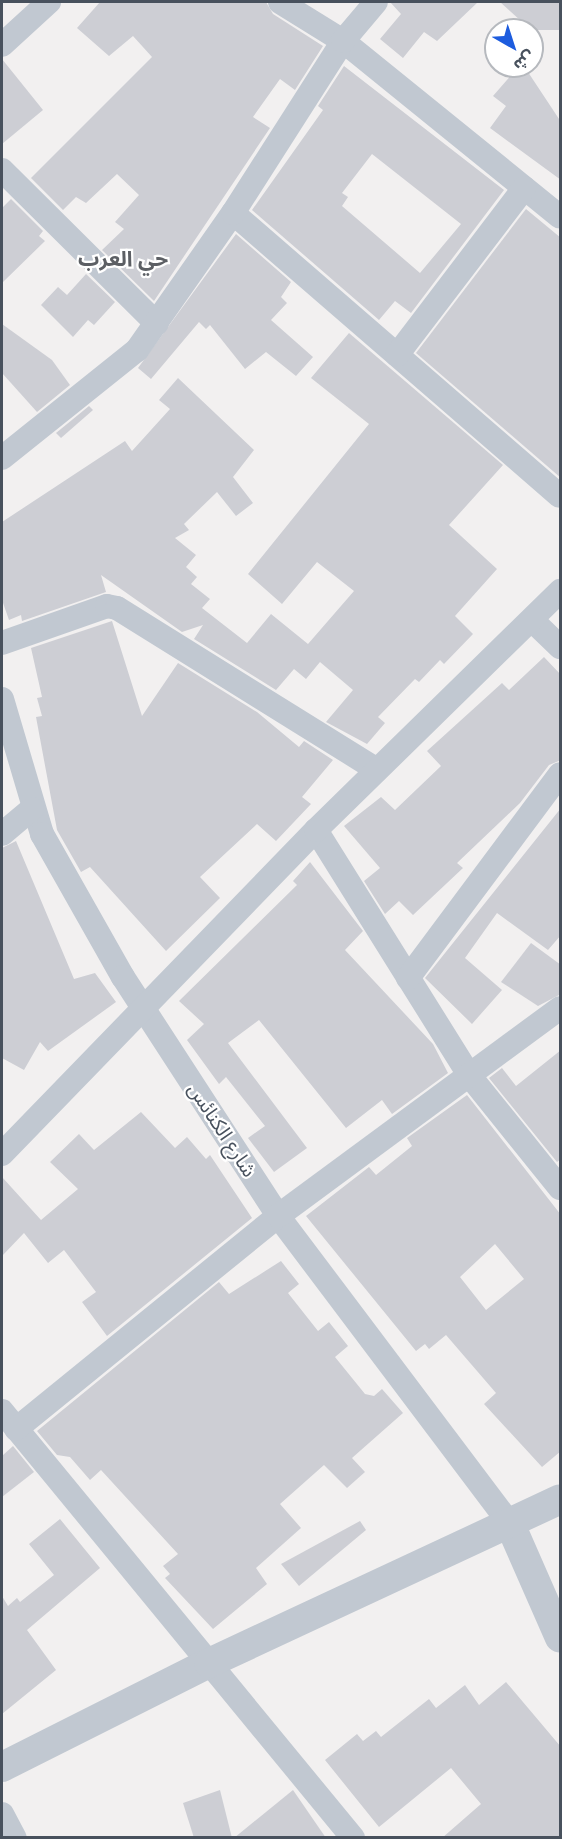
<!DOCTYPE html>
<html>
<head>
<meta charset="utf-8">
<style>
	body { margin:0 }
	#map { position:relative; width:562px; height:1839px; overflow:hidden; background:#f2f0f0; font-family:"Nunito Sans","Noto Sans Arabic",sans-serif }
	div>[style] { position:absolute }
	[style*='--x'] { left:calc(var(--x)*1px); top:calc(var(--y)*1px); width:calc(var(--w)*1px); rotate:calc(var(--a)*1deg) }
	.building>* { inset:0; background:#cdced4 }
	.minor>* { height:24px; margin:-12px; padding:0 12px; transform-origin:12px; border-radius:12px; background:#c1c8d1 }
	.tertiary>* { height:30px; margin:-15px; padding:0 15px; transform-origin:15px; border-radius:15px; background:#c1c8d1 }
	span { translate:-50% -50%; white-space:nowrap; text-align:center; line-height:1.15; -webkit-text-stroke:4.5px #fff; paint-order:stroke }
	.street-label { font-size:20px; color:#48515d }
	.neighbourhood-label { font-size:21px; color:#5c5f64; font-weight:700 }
	.frame { position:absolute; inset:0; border:3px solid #48515d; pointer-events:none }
	.north { position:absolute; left:484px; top:18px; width:60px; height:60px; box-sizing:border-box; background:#fff; border:2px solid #b6b9be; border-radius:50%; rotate:141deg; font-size:16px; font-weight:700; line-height:24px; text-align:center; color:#48515d }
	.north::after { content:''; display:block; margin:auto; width:21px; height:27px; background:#1d5cde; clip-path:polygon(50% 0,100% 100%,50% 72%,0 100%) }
</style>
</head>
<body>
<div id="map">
	<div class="building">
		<i style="clip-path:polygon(100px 2px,266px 2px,273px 14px,323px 46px,295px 90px,280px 79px,253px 117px,270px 128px,154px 301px,102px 250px,124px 229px,115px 222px,139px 195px,117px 174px,86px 203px,76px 197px,63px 210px,31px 178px,152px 57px,133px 36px,109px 56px,77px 28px)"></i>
		<i style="clip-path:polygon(390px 2px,478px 2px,437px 41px,424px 32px,403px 58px,380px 39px,401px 14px)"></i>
		<i style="clip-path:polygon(500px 2px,561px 2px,561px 30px,531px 30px)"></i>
		<i style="clip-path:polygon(2px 59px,43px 110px,2px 144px)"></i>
		<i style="clip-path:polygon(evenodd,344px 66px,504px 190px,411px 313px,395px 301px,379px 320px,252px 210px,323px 110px,318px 106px,344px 66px,372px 154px,461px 224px,420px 273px,342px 206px,348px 197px,342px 193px,372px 154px)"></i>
		<i style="clip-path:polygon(519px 66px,524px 66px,561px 122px,561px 180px,490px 128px,506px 106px,493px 96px)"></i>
		<i style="clip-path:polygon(11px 199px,43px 231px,39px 236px,45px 241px,2px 283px,2px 208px)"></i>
		<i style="clip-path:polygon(526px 209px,561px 238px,561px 478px,416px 353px)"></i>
		<i style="clip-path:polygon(236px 234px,291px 282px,281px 297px,287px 303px,271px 320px,313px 357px,296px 376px,266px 352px,245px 369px,210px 325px,206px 329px,199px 322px,151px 379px,138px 368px)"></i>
		<i style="clip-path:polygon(86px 274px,115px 302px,94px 325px,88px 320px,73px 337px,41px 305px,58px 287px,67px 295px)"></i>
		<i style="clip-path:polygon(2px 324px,52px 360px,70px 385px,37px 412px,2px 373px)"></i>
		<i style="clip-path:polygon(349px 333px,503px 465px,449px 525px,497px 569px,455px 616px,473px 634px,444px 664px,440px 660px,419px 682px,415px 679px,378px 717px,385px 723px,367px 744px,326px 722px,353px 690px,320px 662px,306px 679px,294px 669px,276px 690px,194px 639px,203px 625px,182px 632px,101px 575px,106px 592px,22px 621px,21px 615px,9px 620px,2px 600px,2px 522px,125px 441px,132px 451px,170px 409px,159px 400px,178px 378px,254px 450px,233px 477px,253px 503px,236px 516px,217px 492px,184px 524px,189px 530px,175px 538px,196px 555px,186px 567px,197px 577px,191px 584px,210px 599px,202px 608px,247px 643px,271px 614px,308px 644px,354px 591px,317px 562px,282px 604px,248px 574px,369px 424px,311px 378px)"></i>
		<i style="clip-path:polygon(89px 406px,93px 410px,61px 438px,56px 433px)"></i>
		<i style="clip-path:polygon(112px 621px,142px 716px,178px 663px,257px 712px,299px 747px,304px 741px,333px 760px,302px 797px,311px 804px,276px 841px,257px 824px,200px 877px,220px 898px,166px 951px,90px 867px,81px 872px,57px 830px,36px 717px,42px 716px,37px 698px,42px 697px,31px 648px)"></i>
		<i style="clip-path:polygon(544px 657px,561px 675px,561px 760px,549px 765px,520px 803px,457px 863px,463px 868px,413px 915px,399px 901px,385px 914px,364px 881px,380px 868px,344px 826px,381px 797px,395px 810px,441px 766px,427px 751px,502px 683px,509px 690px)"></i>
		<i style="clip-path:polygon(561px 808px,561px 935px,548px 950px,497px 913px,465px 958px,502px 990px,472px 1024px,425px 978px)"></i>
		<i style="clip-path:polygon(16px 841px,74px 979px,95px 973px,116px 1002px,48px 1051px,40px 1042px,24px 1070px,2px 1058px,2px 848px)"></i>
		<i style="clip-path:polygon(310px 862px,363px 931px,345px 950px,433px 1044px,448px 1073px,392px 1114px,382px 1100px,346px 1128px,259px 1020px,228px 1043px,307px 1148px,274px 1172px,248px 1138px,265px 1126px,226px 1077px,219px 1084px,187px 1040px,204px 1024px,179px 1001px,297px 885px,293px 881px)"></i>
		<i style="clip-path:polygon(531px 943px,561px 965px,561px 994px,538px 1006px,501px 982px)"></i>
		<i style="clip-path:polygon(561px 1050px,561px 1159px,557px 1162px,489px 1078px,502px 1068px,516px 1086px)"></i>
		<i style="clip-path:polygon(evenodd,467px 1095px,561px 1215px,561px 1451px,542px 1467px,484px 1404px,496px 1393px,446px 1335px,429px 1349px,425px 1344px,416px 1351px,306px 1216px,369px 1167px,376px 1175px,412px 1146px,407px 1138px,467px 1095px,495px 1244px,524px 1279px,486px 1310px,460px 1277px,495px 1244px)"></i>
		<i style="clip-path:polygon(141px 1112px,175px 1148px,187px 1137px,206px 1159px,210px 1155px,252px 1218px,107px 1336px,82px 1302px,96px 1292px,64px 1250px,48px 1263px,24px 1233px,2px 1256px,2px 1177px,41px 1220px,78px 1189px,50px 1162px,79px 1134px,94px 1150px)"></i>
		<i style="clip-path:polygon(281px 1261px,299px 1284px,288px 1293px,318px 1331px,329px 1322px,348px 1346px,335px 1357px,365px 1394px,374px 1396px,382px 1389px,403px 1413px,352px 1458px,365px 1472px,347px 1488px,324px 1465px,280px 1504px,301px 1528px,256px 1568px,267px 1584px,213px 1629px,165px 1578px,170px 1574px,163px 1566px,178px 1554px,101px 1470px,90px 1480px,70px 1457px,57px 1455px,37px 1431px,219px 1282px,229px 1294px)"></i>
		<i style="clip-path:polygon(13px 1446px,34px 1472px,2px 1497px,2px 1456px)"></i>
		<i style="clip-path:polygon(60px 1519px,100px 1568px,27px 1630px,56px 1670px,2px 1714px,2px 1596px,8px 1606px,17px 1598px,20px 1602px,54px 1575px,29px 1544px)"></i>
		<i style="clip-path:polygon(360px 1521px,366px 1530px,299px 1586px,281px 1564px)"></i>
		<i style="clip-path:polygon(506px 1682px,561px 1747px,561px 1838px,442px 1838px,481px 1804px,451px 1768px,379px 1827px,325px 1760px,357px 1734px,363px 1741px,376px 1731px,381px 1737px,429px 1699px,436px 1708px,465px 1685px,479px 1705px)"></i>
		<i style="clip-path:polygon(220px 1790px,232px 1838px,194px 1838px,183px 1803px)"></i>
		<i style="clip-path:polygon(293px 1790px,326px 1838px,234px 1838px)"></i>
	</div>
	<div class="minor">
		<i style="--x:280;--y:2;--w:74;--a:31.8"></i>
		<i style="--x:343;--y:41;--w:279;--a:39"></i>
		<i style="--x:2;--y:45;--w:64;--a:-42.5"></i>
		<i style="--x:2;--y:170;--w:218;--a:44.8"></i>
		<i style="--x:233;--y:213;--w:432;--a:40.9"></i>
		<i style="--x:397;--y:355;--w:210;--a:-52.7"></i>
		<i style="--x:2;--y:458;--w:173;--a:-38.7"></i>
		<i style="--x:137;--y:350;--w:167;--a:-55"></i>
		<i style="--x:233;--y:213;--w:204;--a:-57.4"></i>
		<i style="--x:343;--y:41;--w:51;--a:-49.8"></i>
		<i style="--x:532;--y:620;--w:39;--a:44"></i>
		<i style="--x:2;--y:643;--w:111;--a:-19.4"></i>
		<i style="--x:107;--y:606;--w:10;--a:11"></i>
		<i style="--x:117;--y:608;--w:306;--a:31.9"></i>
		<i style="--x:2;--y:699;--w:141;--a:73.5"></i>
		<i style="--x:42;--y:834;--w:164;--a:60.5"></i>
		<i style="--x:123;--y:977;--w:285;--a:57"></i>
		<i style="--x:278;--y:1216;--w:386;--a:53"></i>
		<i style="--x:316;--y:830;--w:289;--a:58"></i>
		<i style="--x:469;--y:1075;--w:145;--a:51.2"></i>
		<i style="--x:2;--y:834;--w:39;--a:-40"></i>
		<i style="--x:408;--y:978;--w:254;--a:-53.3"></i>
		<i style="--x:2;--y:1154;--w:451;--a:-45.9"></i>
		<i style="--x:316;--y:830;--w:342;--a:-44.4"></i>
		<i style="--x:2;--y:1411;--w:553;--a:50.58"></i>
		<i style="--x:16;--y:1429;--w:338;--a:-39.1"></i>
		<i style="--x:278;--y:1216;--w:350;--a:-36.4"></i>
		<i style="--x:2;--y:1814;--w:27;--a:62"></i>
	</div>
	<div class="tertiary">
		<i style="--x:510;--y:1524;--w:124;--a:66.3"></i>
		<i style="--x:2;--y:1767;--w:232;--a:-26.7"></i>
		<i style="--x:209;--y:1663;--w:387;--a:-25"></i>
	</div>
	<div class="street-label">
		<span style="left:222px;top:1130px;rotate:57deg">شارع الكنائس</span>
	</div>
	<div class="neighbourhood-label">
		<span style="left:123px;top:259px">حي العرب</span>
	</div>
	<div class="frame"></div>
	<div class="north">ش</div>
</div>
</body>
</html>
